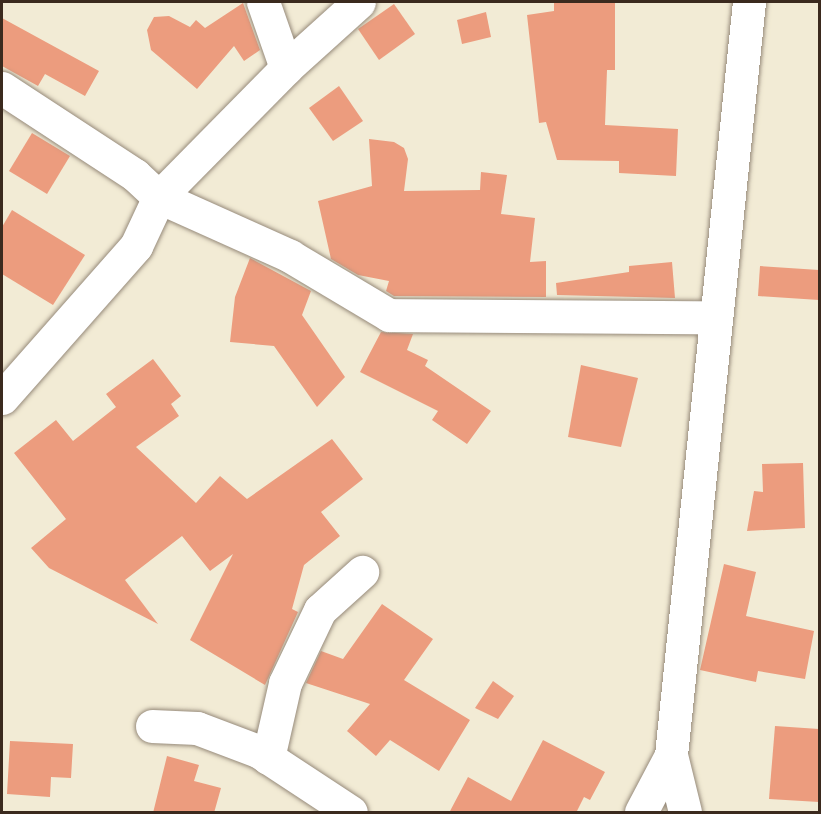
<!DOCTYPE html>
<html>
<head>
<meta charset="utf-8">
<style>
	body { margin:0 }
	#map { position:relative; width:821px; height:814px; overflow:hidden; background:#f2ebd5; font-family:"Indie Flower",sans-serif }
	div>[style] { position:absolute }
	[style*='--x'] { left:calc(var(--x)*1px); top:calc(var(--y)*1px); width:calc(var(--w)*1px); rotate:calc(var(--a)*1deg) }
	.building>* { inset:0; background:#ec9c7e }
	.roads { filter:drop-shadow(0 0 2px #968a7a) drop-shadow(0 0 2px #968a7a) }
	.minor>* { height:33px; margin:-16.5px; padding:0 16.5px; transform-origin:16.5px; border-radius:16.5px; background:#fff }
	span { translate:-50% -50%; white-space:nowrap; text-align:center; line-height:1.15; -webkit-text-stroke:4.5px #fff; paint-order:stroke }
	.frame { position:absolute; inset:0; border:3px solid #3b2a1e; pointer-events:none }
</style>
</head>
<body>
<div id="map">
	<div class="building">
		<i style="clip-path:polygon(554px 2px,615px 2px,615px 70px,607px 70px,605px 125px,678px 129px,676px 176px,619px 173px,619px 161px,557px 160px,546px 122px,539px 123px,527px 15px,554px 11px)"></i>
		<i style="clip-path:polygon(243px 3px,260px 50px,244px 61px,234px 46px,197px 89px,151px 50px,147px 30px,154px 17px,169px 16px,190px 27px,196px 20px,205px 28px)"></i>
		<i style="clip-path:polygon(394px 4px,415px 34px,379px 60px,358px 29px)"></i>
		<i style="clip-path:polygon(486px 12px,491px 37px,462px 44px,457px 20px)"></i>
		<i style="clip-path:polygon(2px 18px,99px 71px,85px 96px,45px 74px,38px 86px,2px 66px)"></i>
		<i style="clip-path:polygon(339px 86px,363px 121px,333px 141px,309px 108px)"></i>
		<i style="clip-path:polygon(32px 133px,70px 156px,47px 194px,9px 171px)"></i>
		<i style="clip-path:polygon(369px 139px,394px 142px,404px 148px,408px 159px,404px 191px,480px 190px,481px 172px,507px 175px,501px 214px,535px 218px,530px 262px,546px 261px,546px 297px,394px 296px,386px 291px,389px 281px,358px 275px,331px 259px,318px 201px,372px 186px)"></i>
		<i style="clip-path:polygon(12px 210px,85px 255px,53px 305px,2px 274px,2px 227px)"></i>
		<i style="clip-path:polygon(250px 258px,311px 291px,302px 315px,345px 377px,317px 407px,274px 346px,230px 342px,235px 297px)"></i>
		<i style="clip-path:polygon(672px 262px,675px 298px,557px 295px,556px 283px,629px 272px,629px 266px)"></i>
		<i style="clip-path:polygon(760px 266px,819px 270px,819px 300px,758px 296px)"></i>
		<i style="clip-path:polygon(381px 332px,413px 334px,407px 350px,428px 360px,425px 366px,491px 411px,467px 444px,432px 420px,438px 411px,360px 372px)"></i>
		<i style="clip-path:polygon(153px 359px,181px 396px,171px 404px,179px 416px,136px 447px,196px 503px,220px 476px,247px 499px,332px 439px,363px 479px,321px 512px,340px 536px,304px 565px,292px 609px,298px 612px,265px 685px,190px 640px,233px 554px,210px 571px,182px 536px,125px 580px,158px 624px,49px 568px,31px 548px,66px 519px,14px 453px,56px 420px,73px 441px,116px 407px,106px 394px)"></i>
		<i style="clip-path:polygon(581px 365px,638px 378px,621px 447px,568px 437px)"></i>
		<i style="clip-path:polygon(803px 463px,805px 528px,747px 531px,754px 491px,763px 492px,762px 464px)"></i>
		<i style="clip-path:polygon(724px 564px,756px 572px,746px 616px,814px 631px,805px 679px,758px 671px,756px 682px,700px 670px)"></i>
		<i style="clip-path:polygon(382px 604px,433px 639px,404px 680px,470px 720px,439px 771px,390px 740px,376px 756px,347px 731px,370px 704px,306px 683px,321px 651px,343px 659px)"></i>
		<i style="clip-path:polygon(493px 681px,514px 696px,498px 719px,475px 708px)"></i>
		<i style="clip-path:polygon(775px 726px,819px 729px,819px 802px,769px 799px)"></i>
		<i style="clip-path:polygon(543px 740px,605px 772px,590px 800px,584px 797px,576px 813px,449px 813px,468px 777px,511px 801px)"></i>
		<i style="clip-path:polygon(10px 741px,73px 744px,71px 778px,51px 777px,50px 797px,7px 794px)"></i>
		<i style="clip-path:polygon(167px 756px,199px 765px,194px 781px,221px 788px,214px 813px,153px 813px)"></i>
	</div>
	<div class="roads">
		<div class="minor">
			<i style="--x:263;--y:2;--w:70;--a:70.8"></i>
			<i style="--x:2;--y:88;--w:159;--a:33.2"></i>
			<i style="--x:135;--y:175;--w:33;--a:43"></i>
			<i style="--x:159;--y:197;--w:144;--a:24.2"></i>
			<i style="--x:290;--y:256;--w:115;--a:30.8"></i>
			<i style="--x:389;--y:315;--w:326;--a:0.4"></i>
			<i style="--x:2;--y:398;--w:203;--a:-48.6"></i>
			<i style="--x:136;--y:246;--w:54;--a:-64.9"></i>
			<i style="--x:159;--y:197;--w:181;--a:-45.4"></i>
			<i style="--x:286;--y:68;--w:98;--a:-42.1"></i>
			<i style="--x:152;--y:726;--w:45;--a:2.5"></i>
			<i style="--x:197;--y:728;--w:65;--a:20.7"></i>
			<i style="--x:258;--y:751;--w:111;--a:33.3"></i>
			<i style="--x:268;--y:758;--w:77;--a:-77.2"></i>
			<i style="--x:285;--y:683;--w:81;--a:-64.4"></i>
			<i style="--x:320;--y:610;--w:57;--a:-42.1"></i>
			<i style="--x:641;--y:812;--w:64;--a:-62.2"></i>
			<i style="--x:685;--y:812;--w:59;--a:-103.8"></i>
			<i style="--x:671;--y:755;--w:757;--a:-84.09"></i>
		</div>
	</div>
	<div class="frame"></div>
</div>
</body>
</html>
